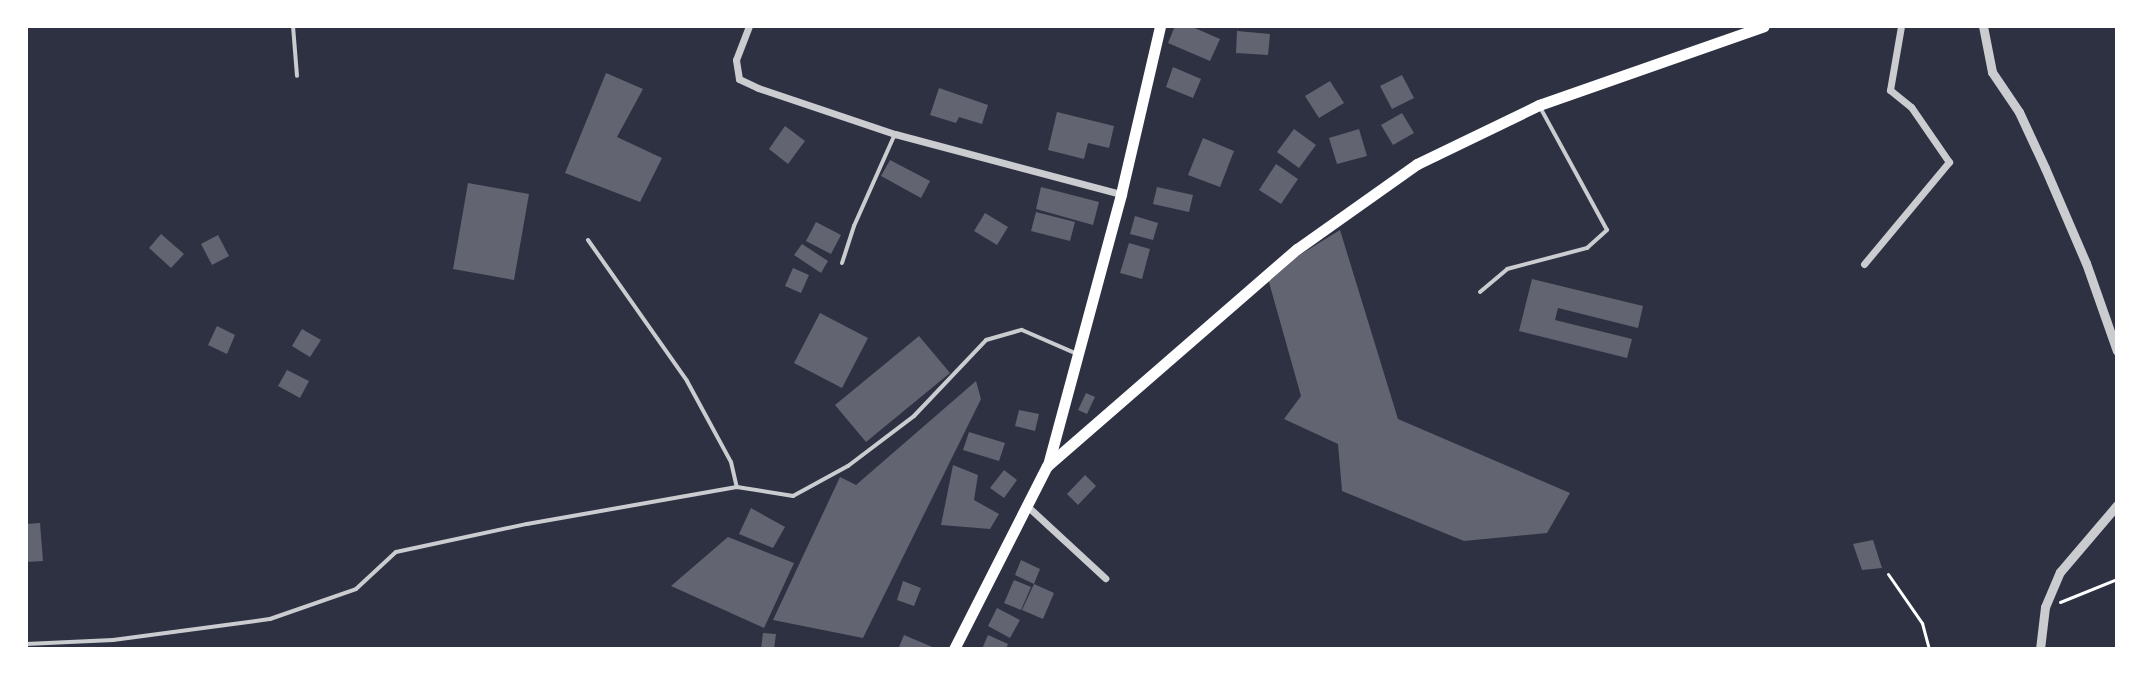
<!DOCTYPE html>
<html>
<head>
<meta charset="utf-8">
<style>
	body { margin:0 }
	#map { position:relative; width:2143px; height:675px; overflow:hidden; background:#2d3142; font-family:Helvetica,sans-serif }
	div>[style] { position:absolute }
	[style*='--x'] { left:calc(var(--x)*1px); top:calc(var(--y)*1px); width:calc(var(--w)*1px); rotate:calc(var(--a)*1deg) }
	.building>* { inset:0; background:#626471 }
	.path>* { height:3px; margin:-1.5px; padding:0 1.5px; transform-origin:1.5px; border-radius:1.5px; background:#fff }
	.service>* { height:4px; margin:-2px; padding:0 2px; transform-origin:2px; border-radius:2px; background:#caccd0 }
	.minor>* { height:7px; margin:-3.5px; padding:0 3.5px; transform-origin:3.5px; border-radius:3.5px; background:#caccd0 }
	.tertiary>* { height:9px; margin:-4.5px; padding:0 4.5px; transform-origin:4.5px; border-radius:4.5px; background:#caccd0 }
	.secondary>* { height:11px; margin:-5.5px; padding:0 5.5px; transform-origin:5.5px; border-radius:5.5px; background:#fff }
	span { translate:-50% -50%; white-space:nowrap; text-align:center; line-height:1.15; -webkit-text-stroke:6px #fff; paint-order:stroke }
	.frame { position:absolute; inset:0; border:28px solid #fff; pointer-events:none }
</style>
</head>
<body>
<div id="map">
	<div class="building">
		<i style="clip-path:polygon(1175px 26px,1190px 26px,1220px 39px,1210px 61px,1168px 43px)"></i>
		<i style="clip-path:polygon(1237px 31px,1270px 34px,1268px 55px,1236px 53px)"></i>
		<i style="clip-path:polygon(1173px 67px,1201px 79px,1193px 98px,1166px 87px)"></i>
		<i style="clip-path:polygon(606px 73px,643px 89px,617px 137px,662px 158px,640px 202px,565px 173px)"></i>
		<i style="clip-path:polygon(1402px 75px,1414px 98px,1392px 109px,1380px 86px)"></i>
		<i style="clip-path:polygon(1330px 81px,1344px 103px,1319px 118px,1305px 96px)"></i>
		<i style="clip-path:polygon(939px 88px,988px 105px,982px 124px,959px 117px,956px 123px,930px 115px)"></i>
		<i style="clip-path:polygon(1057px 112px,1114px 126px,1109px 148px,1088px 143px,1084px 159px,1048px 150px)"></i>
		<i style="clip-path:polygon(1402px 113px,1414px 133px,1393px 145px,1381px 125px)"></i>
		<i style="clip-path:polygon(785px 126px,805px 141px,788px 164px,769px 149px)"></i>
		<i style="clip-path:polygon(1294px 129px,1316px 145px,1299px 168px,1277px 152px)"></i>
		<i style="clip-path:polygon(1359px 129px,1367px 156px,1337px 164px,1329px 138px)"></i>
		<i style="clip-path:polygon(1203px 138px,1234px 151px,1220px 187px,1188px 175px)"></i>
		<i style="clip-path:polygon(890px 160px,930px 181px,921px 198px,881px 176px)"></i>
		<i style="clip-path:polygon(1276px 164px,1298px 179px,1281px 204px,1259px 190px)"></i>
		<i style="clip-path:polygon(468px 183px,529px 194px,514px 280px,453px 269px)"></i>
		<i style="clip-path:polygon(1041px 187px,1099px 202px,1093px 225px,1036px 209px)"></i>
		<i style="clip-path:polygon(1157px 187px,1193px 195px,1189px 212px,1153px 204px)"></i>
		<i style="clip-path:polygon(1036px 212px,1075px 222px,1070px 241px,1031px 231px)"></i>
		<i style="clip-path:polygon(985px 213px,1008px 227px,997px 245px,974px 231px)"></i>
		<i style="clip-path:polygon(1135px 216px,1158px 223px,1153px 240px,1130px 234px)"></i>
		<i style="clip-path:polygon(816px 222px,841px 235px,831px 254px,806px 241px)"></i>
		<i style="clip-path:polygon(1340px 230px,1398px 419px,1570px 493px,1547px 533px,1464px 541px,1342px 491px,1338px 444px,1284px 419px,1301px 396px,1267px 275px)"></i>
		<i style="clip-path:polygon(161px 234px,184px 254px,171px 268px,149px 248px)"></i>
		<i style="clip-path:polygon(218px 235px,229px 256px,212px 265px,201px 244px)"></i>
		<i style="clip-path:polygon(1129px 243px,1150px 249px,1142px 279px,1120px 273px)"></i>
		<i style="clip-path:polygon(802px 244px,828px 261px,821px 273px,794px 255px)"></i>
		<i style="clip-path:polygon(793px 268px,809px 275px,801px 293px,785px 286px)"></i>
		<i style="clip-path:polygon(1532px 279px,1643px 306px,1638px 328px,1558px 308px,1555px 320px,1632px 339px,1627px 358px,1519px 331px)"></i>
		<i style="clip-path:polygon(820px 313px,868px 338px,842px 388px,794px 363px)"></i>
		<i style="clip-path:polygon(217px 326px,235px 335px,227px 354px,208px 345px)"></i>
		<i style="clip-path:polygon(302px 329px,321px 340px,310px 357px,292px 346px)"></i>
		<i style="clip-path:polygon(919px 336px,950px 373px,866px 442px,835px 405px)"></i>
		<i style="clip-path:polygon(287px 370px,309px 381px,300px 398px,278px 386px)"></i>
		<i style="clip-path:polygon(976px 381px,981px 399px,863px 638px,773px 620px,840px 477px,856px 485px)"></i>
		<i style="clip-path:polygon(1086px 393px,1095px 397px,1087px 414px,1078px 410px)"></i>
		<i style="clip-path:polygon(1019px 410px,1039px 414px,1035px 431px,1015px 426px)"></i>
		<i style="clip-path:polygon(969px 432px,1005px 443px,999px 461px,963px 450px)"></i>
		<i style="clip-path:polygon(953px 465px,978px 475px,974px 500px,999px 514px,990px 529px,941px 525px)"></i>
		<i style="clip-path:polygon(1004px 470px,1017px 480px,1004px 498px,990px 488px)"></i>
		<i style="clip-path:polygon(1085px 475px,1096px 486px,1078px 505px,1067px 494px)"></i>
		<i style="clip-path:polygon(751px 508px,785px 527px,773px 548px,739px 534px)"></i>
		<i style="clip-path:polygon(40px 523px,43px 561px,26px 562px,26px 524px)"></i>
		<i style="clip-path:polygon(728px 537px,794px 563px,764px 628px,671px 586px)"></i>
		<i style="clip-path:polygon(1873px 540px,1882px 568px,1862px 570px,1853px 544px)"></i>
		<i style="clip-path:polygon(1021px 560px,1040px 569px,1034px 584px,1015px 575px)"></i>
		<i style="clip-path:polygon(1014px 580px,1031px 587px,1021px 610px,1004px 603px)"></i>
		<i style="clip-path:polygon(903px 581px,921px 588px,914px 606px,897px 600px)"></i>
		<i style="clip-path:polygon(1034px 584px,1054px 593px,1043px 619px,1022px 610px)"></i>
		<i style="clip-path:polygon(997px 608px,1020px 620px,1010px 638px,988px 626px)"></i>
		<i style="clip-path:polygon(763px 633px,776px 634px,774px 649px,761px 649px)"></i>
		<i style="clip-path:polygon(904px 635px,937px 649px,899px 647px)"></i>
		<i style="clip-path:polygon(988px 635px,1008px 644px,1006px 649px,982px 649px)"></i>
	</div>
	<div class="path">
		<i style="--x:1888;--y:574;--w:60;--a:55.2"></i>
		<i style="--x:1922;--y:623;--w:27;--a:75"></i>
		<i style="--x:2060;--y:602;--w:61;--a:-22"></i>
	</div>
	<div class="service">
		<i style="--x:293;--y:26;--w:50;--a:85.4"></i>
		<i style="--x:588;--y:240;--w:172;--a:54.9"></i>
		<i style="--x:687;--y:381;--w:92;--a:61.5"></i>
		<i style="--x:731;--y:462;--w:26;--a:77"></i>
		<i style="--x:842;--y:263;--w:39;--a:-72"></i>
		<i style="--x:854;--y:226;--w:101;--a:-66"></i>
		<i style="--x:1480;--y:292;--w:35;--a:-40"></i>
		<i style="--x:1507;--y:269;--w:83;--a:-14.7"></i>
		<i style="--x:1587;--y:248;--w:27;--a:-42"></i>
		<i style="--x:1607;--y:230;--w:140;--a:-118.6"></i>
		<i style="--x:26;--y:644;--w:87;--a:-2.6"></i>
		<i style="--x:113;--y:640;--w:158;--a:-7.6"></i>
		<i style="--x:270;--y:619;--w:91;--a:-19.2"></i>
		<i style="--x:356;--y:589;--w:54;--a:-42.8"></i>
		<i style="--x:396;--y:552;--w:134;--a:-12.1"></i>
		<i style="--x:527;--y:524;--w:213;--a:-10"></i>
		<i style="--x:737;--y:487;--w:57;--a:9.1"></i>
		<i style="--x:793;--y:496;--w:63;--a:-28.6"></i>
		<i style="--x:848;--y:466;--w:83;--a:-37.1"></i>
		<i style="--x:914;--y:416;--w:105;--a:-46.5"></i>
		<i style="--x:986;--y:340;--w:37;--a:-16"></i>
		<i style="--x:1022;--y:330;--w:58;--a:23.5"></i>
	</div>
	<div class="minor">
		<i style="--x:749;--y:26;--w:36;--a:111"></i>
		<i style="--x:736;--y:60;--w:19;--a:81"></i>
		<i style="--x:739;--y:79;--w:21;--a:25"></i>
		<i style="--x:758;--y:88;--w:145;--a:18.6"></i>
		<i style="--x:895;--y:134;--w:234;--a:14.9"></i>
		<i style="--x:1864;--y:264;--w:133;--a:-50.2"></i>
		<i style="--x:1949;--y:162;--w:67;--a:-124.6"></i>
		<i style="--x:1911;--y:107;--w:27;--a:-141"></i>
		<i style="--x:1890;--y:90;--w:65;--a:-80.2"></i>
		<i style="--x:1026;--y:505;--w:108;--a:42.7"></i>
	</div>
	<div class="tertiary">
		<i style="--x:1983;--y:26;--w:47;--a:78.9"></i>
		<i style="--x:1992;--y:72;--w:48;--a:56"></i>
		<i style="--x:2019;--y:112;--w:62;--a:65.1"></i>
		<i style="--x:2045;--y:168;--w:103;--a:66.7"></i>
		<i style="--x:2086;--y:263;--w:93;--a:70.6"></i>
		<i style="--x:2040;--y:649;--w:42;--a:-83.2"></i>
		<i style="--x:2045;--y:607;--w:38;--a:-67"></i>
		<i style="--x:2060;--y:572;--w:88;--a:-49.6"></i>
	</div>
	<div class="secondary">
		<i style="--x:1048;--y:465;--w:281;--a:-74.9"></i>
		<i style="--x:1121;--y:194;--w:172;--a:-76.9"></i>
		<i style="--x:954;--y:649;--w:205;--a:-63.1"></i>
		<i style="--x:1047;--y:466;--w:331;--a:-41"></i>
		<i style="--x:1297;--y:249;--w:147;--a:-35.3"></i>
		<i style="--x:1417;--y:164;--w:136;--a:-25.8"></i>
		<i style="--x:1539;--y:105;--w:238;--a:-19.3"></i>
	</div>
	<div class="frame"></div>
</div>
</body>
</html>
